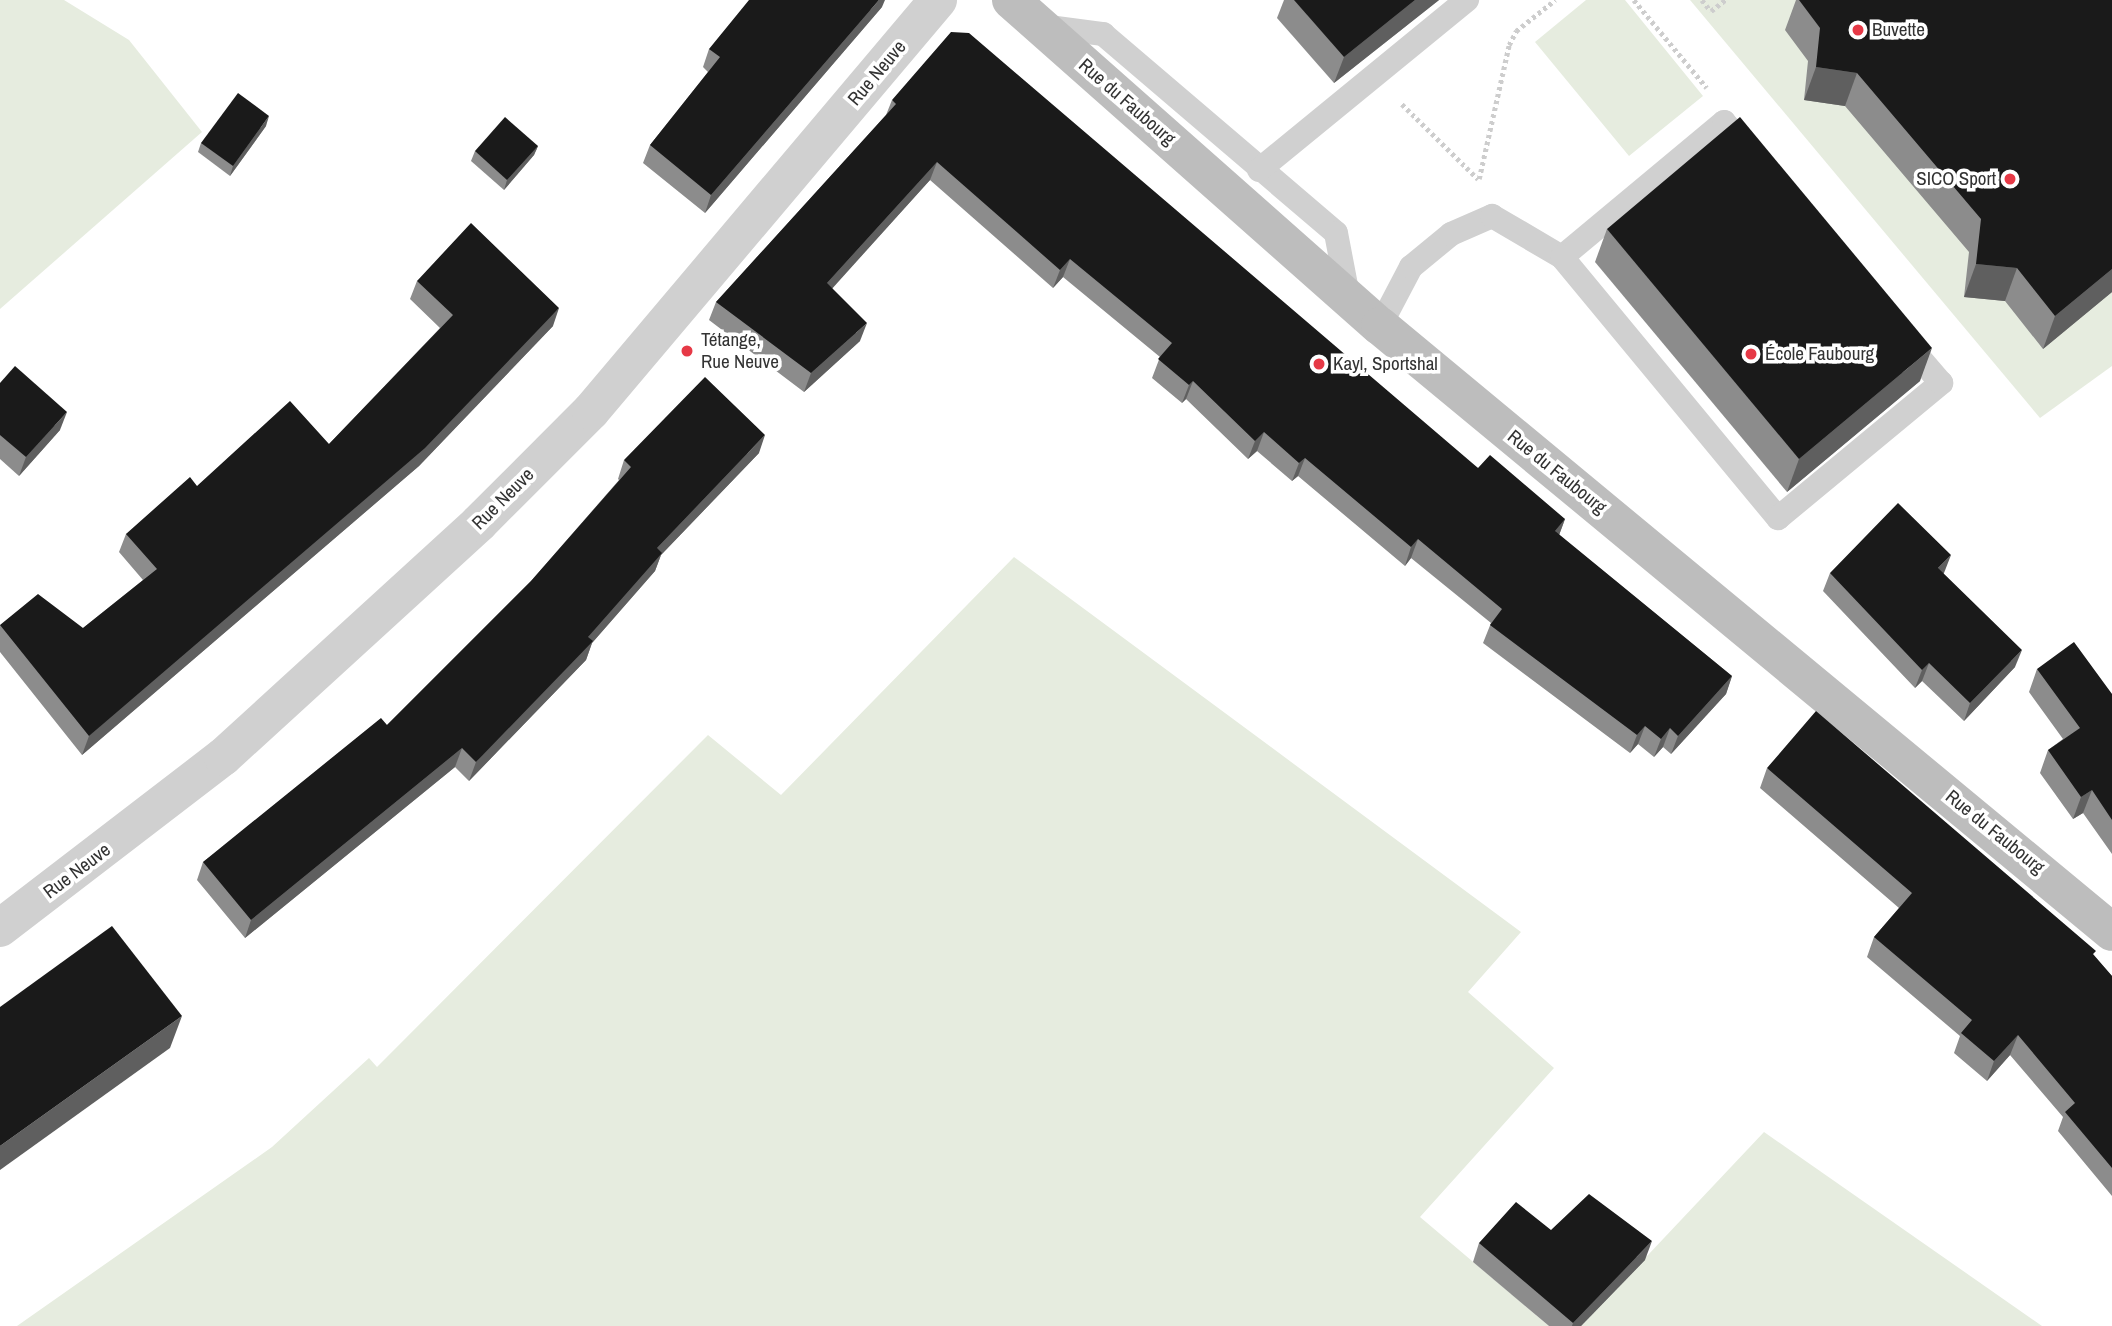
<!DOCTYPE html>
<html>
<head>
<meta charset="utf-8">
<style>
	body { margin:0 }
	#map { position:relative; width:2112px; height:1326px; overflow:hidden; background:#fff; font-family:"Archivo Narrow",sans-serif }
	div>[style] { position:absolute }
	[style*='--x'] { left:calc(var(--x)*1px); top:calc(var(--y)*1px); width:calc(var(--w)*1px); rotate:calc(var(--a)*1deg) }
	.green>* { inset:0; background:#e6ecdf }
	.path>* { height:4.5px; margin-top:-2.25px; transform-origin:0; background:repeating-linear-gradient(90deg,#cdcdcd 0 3.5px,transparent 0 7px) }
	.service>* { height:24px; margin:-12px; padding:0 12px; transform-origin:12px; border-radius:12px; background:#d0d0d0 }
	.minor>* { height:38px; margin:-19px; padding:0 19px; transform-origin:19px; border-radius:19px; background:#d0d0d0 }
	.secondary>* { height:38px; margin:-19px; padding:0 19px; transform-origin:19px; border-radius:19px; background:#bdbdbd }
	.wall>* { inset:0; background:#8c8c8c }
	.shaded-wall>* { inset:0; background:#5f5f5f }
	.building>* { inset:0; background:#1a1a1a }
	.dots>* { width:19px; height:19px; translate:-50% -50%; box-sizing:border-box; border:4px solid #fff; border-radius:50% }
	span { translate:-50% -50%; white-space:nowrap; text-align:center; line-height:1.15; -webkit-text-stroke:7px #fff; paint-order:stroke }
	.poi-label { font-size:19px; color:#333 }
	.left { translate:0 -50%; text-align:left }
	.right { translate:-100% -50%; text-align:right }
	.street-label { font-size:19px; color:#333 }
</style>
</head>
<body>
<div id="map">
	<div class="green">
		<i style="clip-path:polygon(0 0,64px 0,129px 40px,202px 132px,0 309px)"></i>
		<i style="clip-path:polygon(1586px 0,1625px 0,1703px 96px,1629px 156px,1535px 42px)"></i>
		<i style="clip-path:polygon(1690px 0,2112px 0,2112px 366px,2040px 418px)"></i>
		<i style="clip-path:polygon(1014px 557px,1521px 932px,1468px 992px,1554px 1068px,1420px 1217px,1549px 1326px,17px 1326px,272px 1147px,369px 1058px,377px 1067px,708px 735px,781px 795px)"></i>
		<i style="clip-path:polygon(1764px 1132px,2042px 1326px,1581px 1326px)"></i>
	</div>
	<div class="path">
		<i style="--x:1634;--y:0;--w:114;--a:50.3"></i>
		<i style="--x:1702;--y:0;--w:14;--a:51"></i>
		<i style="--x:1711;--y:11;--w:18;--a:-38"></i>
		<i style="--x:1402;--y:104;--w:107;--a:44.6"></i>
		<i style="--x:1479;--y:179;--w:137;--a:-77.4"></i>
		<i style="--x:1509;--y:45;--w:16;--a:-63"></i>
		<i style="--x:1516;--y:31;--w:50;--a:-38.5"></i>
	</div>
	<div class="service">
		<i style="--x:1041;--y:26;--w:63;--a:7.4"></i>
		<i style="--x:1103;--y:34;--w:306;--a:40.5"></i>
		<i style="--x:1336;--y:233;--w:64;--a:79.2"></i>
		<i style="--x:1259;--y:170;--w:269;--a:-39.3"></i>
		<i style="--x:1562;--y:257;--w:211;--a:-39.8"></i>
		<i style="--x:1724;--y:122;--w:38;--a:50"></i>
		<i style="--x:1380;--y:326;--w:67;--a:-62.3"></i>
		<i style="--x:1411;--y:267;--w:52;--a:-39.5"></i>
		<i style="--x:1451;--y:234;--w:45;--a:-23.7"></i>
		<i style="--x:1492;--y:216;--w:81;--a:30.4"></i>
		<i style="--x:1562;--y:257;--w:339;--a:50.4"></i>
		<i style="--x:1778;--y:518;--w:212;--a:-39.6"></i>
		<i style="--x:1941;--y:383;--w:55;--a:-130.6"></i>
	</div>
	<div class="minor">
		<i style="--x:0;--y:928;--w:281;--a:-37.5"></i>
		<i style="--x:223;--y:757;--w:347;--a:-42.4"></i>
		<i style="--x:479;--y:523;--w:158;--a:-45"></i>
		<i style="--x:591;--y:411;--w:538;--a:-49.83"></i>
	</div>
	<div class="secondary">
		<i style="--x:1011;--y:0;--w:492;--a:41.5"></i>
		<i style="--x:1380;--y:326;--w:950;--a:39.62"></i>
	</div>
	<div class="wall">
		<i style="clip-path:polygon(1284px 0,1439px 0,1334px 83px,1277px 18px)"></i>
		<i style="clip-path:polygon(1796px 0,2112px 0,2112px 292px,2043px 349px,2005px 301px,1964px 297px,1969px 252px,1845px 106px,1804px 100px,1808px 61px,1785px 30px)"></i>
		<i style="clip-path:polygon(882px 7px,705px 213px,643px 163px,650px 145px,708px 72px,703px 67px,709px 49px)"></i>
		<i style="clip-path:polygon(892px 100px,1478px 468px,1565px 519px,1559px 535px,1732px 676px,1726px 694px,1671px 754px,1663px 747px,1654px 757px,1638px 744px,1630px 753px,1483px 643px,1491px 623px,1411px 558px,1405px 566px,1298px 476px,1292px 481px,1257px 451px,1248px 459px,1186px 399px,1182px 403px,1152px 378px,1160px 357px,1063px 277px,1053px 288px,930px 180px,832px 288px,860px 341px,804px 392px,709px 320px,716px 302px,886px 115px)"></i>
		<i style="clip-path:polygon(266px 126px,230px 176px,198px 152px,201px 143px)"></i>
		<i style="clip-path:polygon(538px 146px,534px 155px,504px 190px,471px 161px,475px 151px)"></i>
		<i style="clip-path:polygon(1607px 229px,1920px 381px,1787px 492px,1595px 262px)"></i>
		<i style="clip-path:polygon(417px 281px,553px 326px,419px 466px,82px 755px,0 652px,0 625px,83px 628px,143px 580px,119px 552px,126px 534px,329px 444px,440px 328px,410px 299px)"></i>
		<i style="clip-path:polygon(0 383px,60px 430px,19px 476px,0 459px)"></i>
		<i style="clip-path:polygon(759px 453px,661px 555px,655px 571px,592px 643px,586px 660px,469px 781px,455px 767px,245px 938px,197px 880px,203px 862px,387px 725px,531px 581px,619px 480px,618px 479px,624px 460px)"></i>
		<i style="clip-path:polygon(1830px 573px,1944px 573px,1943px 574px,2015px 667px,1964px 721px,1922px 681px,1915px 688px,1823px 591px)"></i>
		<i style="clip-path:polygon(2037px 669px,2112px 694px,2112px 854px,2083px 813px,2073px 819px,2040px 773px,2048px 750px,2063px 739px,2029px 692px)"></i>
		<i style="clip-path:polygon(1767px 768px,2094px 956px,2112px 976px,2112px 1196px,2058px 1131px,2063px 1117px,2010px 1055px,1987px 1081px,1954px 1053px,1960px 1036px,1867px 957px,1874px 937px,1899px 908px,1760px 788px)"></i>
		<i style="clip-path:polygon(1551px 1230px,1645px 1260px,1581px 1326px,1549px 1326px,1473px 1262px,1479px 1243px)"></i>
	</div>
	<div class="shaded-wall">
		<i style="clip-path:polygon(879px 0,885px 0,882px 7px,705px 213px,711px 195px)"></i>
		<i style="clip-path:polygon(1415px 0,1439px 0,1334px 83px,1344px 57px)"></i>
		<i style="clip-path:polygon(1816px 67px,1857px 73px,1845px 106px,1804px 100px)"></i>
		<i style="clip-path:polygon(269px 116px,266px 126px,230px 176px,233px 166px)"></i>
		<i style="clip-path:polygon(538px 146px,534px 155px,504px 190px,507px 180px)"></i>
		<i style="clip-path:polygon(937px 162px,930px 180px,821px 301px,827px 283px)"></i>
		<i style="clip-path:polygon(1070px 259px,1063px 277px,1053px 288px,1060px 270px)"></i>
		<i style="clip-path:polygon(1976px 264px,2017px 268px,2005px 301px,1964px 297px)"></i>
		<i style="clip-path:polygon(2112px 269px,2112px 292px,2043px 349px,2055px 316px)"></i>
		<i style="clip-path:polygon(559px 308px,553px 326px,419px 466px,82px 755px,89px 736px)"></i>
		<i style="clip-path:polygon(867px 323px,860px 341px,804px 392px,811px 373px)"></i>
		<i style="clip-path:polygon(1932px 348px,1920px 381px,1787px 492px,1799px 459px)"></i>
		<i style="clip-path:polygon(1193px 381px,1186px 399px,1182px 403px,1189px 385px)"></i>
		<i style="clip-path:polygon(67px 412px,60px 430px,19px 476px,26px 457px)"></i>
		<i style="clip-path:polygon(1264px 432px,1257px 451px,1248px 459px,1255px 441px)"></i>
		<i style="clip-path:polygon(765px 435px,759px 453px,661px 555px,655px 571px,592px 643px,586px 660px,469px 781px,476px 762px,588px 637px,657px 548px)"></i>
		<i style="clip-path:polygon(1305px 458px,1298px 476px,1292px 481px,1299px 463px)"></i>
		<i style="clip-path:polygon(1565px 519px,1558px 538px,1555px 531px)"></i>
		<i style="clip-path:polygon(1418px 539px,1411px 558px,1405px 566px,1411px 547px)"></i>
		<i style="clip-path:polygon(1951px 555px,1944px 573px,1931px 586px,1938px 568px)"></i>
		<i style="clip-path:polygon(2022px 650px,2015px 667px,1964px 721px,1970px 703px)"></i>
		<i style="clip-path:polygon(1929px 663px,1922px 681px,1915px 688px,1922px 670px)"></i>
		<i style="clip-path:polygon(1732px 676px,1726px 694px,1671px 754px,1678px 736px)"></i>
		<i style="clip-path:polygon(1645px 726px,1638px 744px,1630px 753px,1637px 735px)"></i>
		<i style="clip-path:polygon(1670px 728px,1663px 747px,1654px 757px,1661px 739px)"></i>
		<i style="clip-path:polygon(462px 748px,455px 767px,245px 938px,251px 920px)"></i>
		<i style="clip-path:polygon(2092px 790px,2083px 813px,2073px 819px,2081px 797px)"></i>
		<i style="clip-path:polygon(182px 1016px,170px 1048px,0 1170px,0 1146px)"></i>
		<i style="clip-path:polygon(2018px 1035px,2010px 1055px,1987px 1081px,1994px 1061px)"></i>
		<i style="clip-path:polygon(1652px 1241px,1645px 1260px,1581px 1326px,1572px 1326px,1573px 1323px)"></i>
	</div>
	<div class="building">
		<i style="clip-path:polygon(749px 0,879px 0,711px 195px,650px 145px,720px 57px,709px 49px)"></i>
		<i style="clip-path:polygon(1294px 0,1415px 0,1344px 57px)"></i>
		<i style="clip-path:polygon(1799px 0,2112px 0,2112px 269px,2055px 316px,2017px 268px,1976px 264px,1981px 219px,1857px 73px,1816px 67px,1820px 28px)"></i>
		<i style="clip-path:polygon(951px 32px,969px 33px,1478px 468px,1490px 455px,1565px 519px,1555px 531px,1732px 676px,1678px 736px,1670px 728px,1661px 739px,1645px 726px,1637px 735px,1490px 625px,1502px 609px,1418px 539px,1411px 547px,1305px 458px,1299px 463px,1264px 432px,1255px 441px,1193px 381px,1189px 385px,1158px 359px,1172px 343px,1070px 259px,1060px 270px,937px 162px,827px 283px,867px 323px,811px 373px,716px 302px,896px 104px,892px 100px)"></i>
		<i style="clip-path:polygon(238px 93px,269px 116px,233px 166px,201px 143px)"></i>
		<i style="clip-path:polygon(505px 117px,538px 146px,507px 180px,475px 151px)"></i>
		<i style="clip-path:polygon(1740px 117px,1932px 348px,1799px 459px,1607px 229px)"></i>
		<i style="clip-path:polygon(471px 223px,559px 308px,425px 448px,89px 736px,0 625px,38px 594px,83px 628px,157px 569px,126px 534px,190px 477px,197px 486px,290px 401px,329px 444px,453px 315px,417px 281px)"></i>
		<i style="clip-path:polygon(15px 366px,67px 412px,26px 457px,0 435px,0 383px)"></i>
		<i style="clip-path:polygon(705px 377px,765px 435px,657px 548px,662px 553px,588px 637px,593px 641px,476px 762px,462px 748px,251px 920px,203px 862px,381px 718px,387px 725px,531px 581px,631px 467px,624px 460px)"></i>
		<i style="clip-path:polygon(1898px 503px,1951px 555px,1938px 568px,2022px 650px,1970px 703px,1929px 663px,1922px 670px,1830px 573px)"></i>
		<i style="clip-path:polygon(2074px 642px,2112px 694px,2112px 820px,2092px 790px,2081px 797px,2048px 750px,2080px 728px,2037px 669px)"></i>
		<i style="clip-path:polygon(1816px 711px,2096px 951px,2093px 954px,2112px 976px,2112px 1168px,2065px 1112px,2075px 1103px,2018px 1035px,1994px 1061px,1961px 1033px,1972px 1020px,1874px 937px,1912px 893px,1767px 768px)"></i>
		<i style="clip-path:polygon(112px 926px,182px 1016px,0 1146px,0 1007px)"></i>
		<i style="clip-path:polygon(1589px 1194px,1652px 1241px,1573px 1323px,1479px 1243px,1516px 1202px,1551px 1230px)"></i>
	</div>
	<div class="dots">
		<i style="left:1858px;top:30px;background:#e63946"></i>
		<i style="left:2010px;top:179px;background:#e63946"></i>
		<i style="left:687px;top:351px;background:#e63946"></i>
		<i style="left:1751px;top:354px;background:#e63946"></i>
		<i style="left:1319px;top:364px;background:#e63946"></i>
	</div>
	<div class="poi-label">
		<span class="left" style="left:1872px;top:30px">Buvette</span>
		<span class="right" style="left:1996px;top:179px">SICO Sport</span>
		<span class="left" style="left:701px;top:351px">Tétange,<br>Rue Neuve</span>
		<span class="left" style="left:1765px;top:354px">École Faubourg</span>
		<span class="left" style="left:1333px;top:364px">Kayl, Sportshal</span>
	</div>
	<div class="street-label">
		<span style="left:877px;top:73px;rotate:-50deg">Rue Neuve</span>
		<span style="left:1127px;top:102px;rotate:41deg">Rue du Faubourg</span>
		<span style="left:1557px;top:472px;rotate:39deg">Rue du Faubourg</span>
		<span style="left:503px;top:499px;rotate:-45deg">Rue Neuve</span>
		<span style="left:1995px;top:832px;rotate:39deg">Rue du Faubourg</span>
		<span style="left:77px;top:871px;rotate:-37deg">Rue Neuve</span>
	</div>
</div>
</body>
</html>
